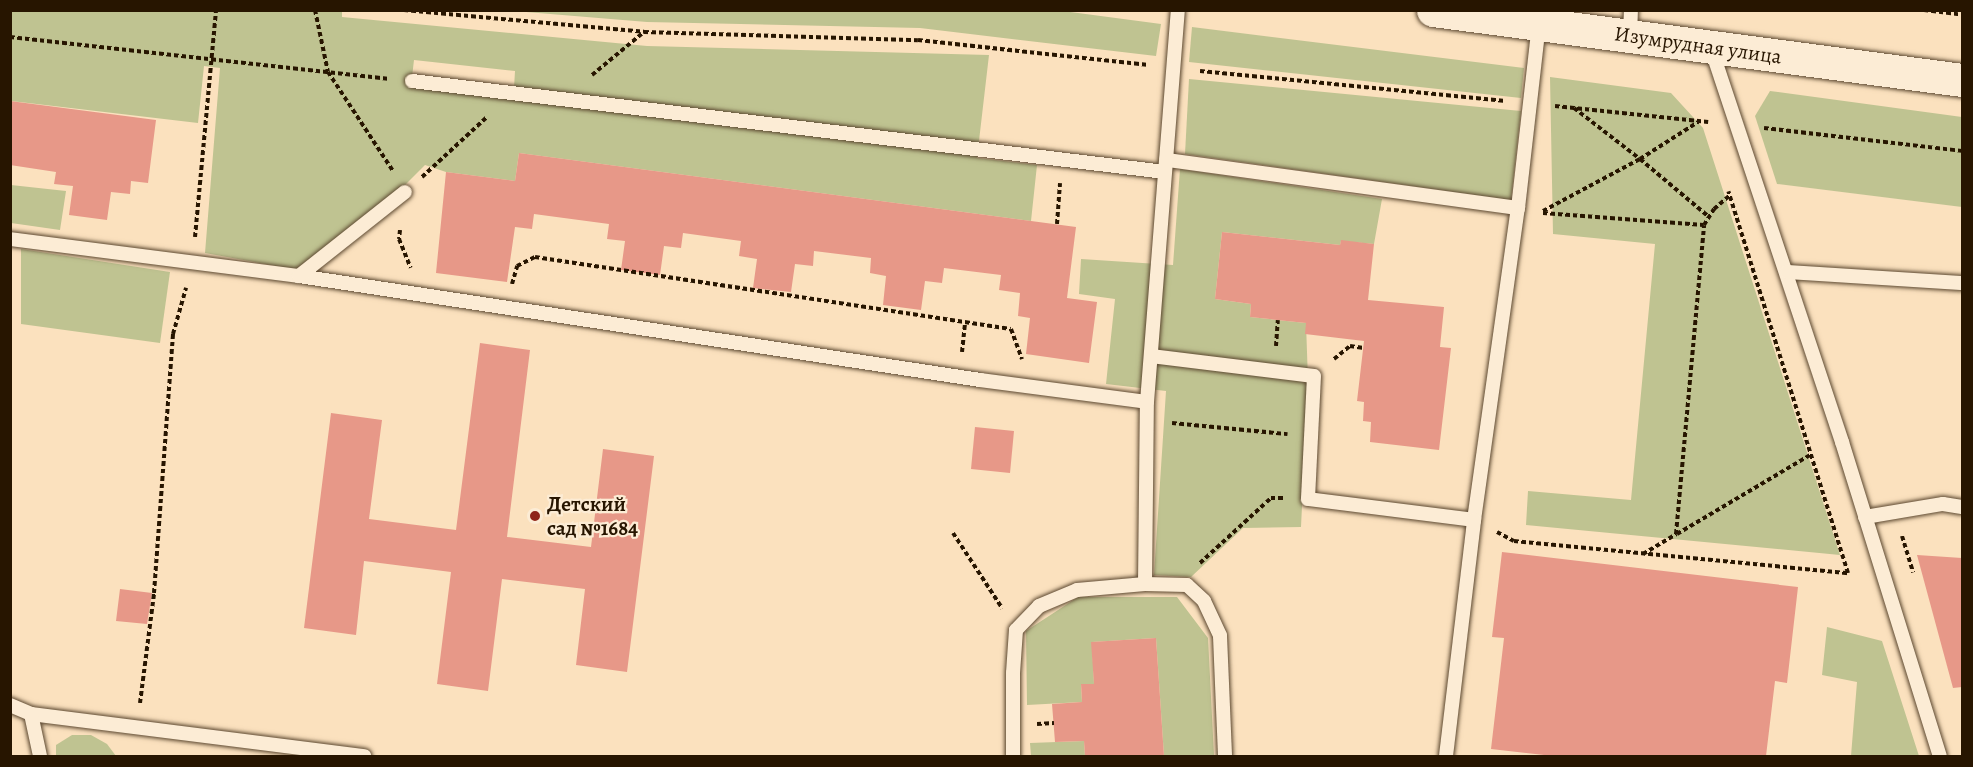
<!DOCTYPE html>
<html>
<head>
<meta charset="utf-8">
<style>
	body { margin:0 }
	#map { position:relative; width:1973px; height:767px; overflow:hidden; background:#fbe1be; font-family:Alegreya,serif }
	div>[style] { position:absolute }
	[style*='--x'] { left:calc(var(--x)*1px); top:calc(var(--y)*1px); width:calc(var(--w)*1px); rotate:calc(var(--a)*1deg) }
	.green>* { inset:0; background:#bfc391 }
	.building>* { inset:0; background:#e79888 }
	.path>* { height:4px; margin-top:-2px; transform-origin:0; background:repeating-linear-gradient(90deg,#271500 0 4.5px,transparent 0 7.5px) }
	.roads { filter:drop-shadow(0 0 2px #5c4830) drop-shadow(0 0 2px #5c4830) }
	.service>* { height:14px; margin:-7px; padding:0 7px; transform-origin:7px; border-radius:7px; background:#fcecd5 }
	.tertiary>* { height:33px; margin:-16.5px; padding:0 16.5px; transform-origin:16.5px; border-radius:16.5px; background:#fcecd5 }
	.dots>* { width:16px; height:16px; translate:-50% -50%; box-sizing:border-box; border:3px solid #fcecd5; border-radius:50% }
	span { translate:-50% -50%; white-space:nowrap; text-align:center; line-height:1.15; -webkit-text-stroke:4.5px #fcecd5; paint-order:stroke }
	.street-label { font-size:21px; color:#271500 }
	.poi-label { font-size:21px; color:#271500; font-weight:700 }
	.left { translate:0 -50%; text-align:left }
	.frame { position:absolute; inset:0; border:12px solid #271500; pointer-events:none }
</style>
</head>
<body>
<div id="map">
	<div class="green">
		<i style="clip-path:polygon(evenodd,11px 11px,342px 11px,342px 17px,647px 46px,989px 55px,977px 158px,1037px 165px,1031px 221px,519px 153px,515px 181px,446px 172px,425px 165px,400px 190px,298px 270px,205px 253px,220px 68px,204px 66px,198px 123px,11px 101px,11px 11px,414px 60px,515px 71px,514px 88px,412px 77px,414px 60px)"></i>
		<i style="clip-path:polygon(1063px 11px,1161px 24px,1156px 56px,920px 28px,647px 22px,514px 11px)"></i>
		<i style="clip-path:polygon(1192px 27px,1524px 68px,1521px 98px,1189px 62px)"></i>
		<i style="clip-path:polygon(1550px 77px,1671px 93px,1703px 128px,1840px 555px,1526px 525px,1528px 491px,1631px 500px,1655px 244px,1553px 234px)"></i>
		<i style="clip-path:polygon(1189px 79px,1521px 111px,1511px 200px,1185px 154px)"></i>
		<i style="clip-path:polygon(1770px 91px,1962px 117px,1962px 207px,1777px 184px,1755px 116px)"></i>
		<i style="clip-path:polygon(1180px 169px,1382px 199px,1374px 244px,1341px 241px,1340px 245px,1222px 232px,1215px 299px,1251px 304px,1250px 317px,1306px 323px,1308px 381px,1301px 527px,1243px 528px,1191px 577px,1154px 575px,1166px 391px,1106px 384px,1115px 299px,1079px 294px,1081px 259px,1173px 265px)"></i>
		<i style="clip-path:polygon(11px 185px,66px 191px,60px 230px,11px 223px)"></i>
		<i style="clip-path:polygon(21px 249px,170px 272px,160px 343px,21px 324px)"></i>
		<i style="clip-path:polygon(1078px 597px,1177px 597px,1208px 638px,1214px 756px,1164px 756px,1156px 638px,1092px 642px,1094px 684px,1081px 685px,1082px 702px,1027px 705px,1026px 631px)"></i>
		<i style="clip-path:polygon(1827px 627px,1882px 641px,1919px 756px,1851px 756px,1857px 682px,1822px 675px)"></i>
		<i style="clip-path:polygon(72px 735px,91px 735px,107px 744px,116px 756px,56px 756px,56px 745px)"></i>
		<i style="clip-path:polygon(1084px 741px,1085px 756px,1031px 756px,1030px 743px)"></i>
	</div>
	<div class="building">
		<i style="clip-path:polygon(10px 101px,156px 120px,148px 183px,131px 181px,130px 194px,111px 192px,107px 220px,69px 215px,73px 186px,54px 184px,56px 172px,10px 165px)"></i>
		<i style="clip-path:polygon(519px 153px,1076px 227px,1067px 298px,1097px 302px,1089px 363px,1026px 354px,1030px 318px,1018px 316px,1020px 293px,999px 290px,1001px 275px,944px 268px,942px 283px,925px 281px,921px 310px,883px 305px,886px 276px,870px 273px,871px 258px,814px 251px,813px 266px,795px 264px,791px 292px,753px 288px,757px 259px,739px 256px,741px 241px,683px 233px,681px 248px,664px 246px,660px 275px,621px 270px,625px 241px,607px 239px,609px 224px,534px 214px,532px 229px,515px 227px,507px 282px,436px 273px,446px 172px,515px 181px)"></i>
		<i style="clip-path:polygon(1222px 232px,1340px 245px,1341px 240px,1374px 244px,1368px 300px,1444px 307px,1440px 347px,1451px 348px,1439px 450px,1370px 442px,1371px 422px,1363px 421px,1364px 402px,1357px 401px,1364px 341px,1305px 334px,1306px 323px,1250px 317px,1251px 304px,1215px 299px)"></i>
		<i style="clip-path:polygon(480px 343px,530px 350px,507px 537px,591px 547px,603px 449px,654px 456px,627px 672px,576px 665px,585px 589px,502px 579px,488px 691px,437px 684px,451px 572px,364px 561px,356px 635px,304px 628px,331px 413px,382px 420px,369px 519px,456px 530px)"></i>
		<i style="clip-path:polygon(975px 427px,1014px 431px,1010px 473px,971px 469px)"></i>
		<i style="clip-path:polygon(1502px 552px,1798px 587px,1787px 683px,1775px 681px,1766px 756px,1553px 756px,1491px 749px,1504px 638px,1492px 637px)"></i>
		<i style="clip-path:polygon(1917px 555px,1962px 558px,1962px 687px,1953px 688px)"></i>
		<i style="clip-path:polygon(120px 589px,152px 593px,147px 624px,116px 621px)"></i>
		<i style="clip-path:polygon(1156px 638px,1164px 756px,1085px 756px,1084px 741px,1055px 742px,1052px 704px,1082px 702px,1081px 684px,1094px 684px,1091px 642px)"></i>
	</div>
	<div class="path">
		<i style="--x:315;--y:10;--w:63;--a:78.2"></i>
		<i style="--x:328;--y:72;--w:118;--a:56.7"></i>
		<i style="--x:404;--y:10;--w:241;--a:5.2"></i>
		<i style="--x:644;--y:32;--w:274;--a:1.7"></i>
		<i style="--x:918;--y:40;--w:230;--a:6.2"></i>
		<i style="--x:1924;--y:10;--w:38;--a:7"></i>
		<i style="--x:10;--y:37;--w:380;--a:6.3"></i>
		<i style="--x:1200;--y:71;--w:307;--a:5.6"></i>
		<i style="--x:592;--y:75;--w:67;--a:-39.6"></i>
		<i style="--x:1555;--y:106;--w:154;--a:6"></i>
		<i style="--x:1574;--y:108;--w:83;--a:37.7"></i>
		<i style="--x:1640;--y:159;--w:90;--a:40"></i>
		<i style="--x:1764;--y:128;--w:199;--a:6.6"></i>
		<i style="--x:422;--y:177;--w:88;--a:-42.7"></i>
		<i style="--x:1543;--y:211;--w:110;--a:-28.2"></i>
		<i style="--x:1640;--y:159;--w:69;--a:-32.5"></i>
		<i style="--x:1543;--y:213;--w:161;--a:4.3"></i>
		<i style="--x:1057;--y:224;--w:41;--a:-85.8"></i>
		<i style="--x:400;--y:230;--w:9;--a:96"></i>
		<i style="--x:399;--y:239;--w:31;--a:68"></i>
		<i style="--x:195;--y:237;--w:228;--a:-84.7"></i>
		<i style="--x:512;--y:284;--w:19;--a:-74"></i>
		<i style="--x:517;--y:266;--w:20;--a:-27"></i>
		<i style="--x:535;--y:257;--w:481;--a:8.6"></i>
		<i style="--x:1011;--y:329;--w:32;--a:70"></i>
		<i style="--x:1276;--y:346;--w:26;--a:-86"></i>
		<i style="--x:962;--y:352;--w:30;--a:-84"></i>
		<i style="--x:1334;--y:359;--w:21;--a:-39"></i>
		<i style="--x:1350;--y:346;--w:14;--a:8"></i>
		<i style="--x:1172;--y:423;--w:116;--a:5.5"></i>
		<i style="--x:1497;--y:532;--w:19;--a:28"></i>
		<i style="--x:1514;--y:541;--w:336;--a:5.5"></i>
		<i style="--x:1848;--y:573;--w:400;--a:-107.4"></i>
		<i style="--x:953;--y:533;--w:90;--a:56.8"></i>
		<i style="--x:1677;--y:534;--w:157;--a:-30.7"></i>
		<i style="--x:1902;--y:536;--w:38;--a:73"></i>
		<i style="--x:1643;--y:554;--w:39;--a:-31"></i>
		<i style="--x:1676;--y:534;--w:310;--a:-84.8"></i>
		<i style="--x:1704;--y:225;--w:19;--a:-58"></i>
		<i style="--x:1714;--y:209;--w:21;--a:-41"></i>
		<i style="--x:1200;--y:563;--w:96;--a:-42.5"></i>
		<i style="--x:1271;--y:498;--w:13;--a:0"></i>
		<i style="--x:140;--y:703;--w:111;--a:-82.7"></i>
		<i style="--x:154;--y:593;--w:260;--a:-85.8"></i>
		<i style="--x:173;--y:334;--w:48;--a:-74.2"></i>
		<i style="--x:1037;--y:724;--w:17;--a:-3"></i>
	</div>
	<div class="roads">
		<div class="service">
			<i style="--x:1630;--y:37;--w:27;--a:-88"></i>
			<i style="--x:1711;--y:48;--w:415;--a:71.6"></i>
			<i style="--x:1842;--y:442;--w:329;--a:72.7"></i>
			<i style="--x:412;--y:81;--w:758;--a:6.89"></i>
			<i style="--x:1518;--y:208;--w:186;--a:-83.5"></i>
			<i style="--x:10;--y:239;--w:291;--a:7.3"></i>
			<i style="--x:299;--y:276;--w:689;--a:8.68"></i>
			<i style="--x:980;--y:380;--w:168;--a:7.5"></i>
			<i style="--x:1787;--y:272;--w:175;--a:3.6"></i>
			<i style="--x:299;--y:276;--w:135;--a:-38.4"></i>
			<i style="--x:1151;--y:356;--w:164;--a:7"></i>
			<i style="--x:1314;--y:376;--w:123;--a:92.8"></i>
			<i style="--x:1308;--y:499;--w:167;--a:7.2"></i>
			<i style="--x:1474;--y:520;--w:315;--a:-82"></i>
			<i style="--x:1518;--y:208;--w:355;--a:-172.2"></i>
			<i style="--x:1865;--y:517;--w:79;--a:-9.5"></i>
			<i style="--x:1943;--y:504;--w:19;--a:9"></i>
			<i style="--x:1145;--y:584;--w:182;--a:-89.4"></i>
			<i style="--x:1147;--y:402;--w:393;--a:-85.5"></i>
			<i style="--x:10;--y:705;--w:23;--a:23"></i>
			<i style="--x:31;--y:714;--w:336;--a:7.2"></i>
			<i style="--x:31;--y:714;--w:43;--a:77.9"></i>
			<i style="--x:1013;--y:756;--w:83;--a:-90"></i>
			<i style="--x:1013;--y:673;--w:43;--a:-86"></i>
			<i style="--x:1016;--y:630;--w:33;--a:-46"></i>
			<i style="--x:1039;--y:606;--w:41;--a:-22.8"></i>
			<i style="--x:1077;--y:590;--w:68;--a:-5"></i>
			<i style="--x:1145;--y:584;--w:42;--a:1.4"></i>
			<i style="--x:1187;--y:585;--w:23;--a:43"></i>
			<i style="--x:1204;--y:601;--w:38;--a:65"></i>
			<i style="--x:1220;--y:636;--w:120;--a:87.6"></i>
			<i style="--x:1446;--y:756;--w:238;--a:-83.2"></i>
		</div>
		<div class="tertiary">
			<i style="--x:1433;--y:10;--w:534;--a:7.54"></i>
		</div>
	</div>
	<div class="dots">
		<i style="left:535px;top:516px;background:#8f2418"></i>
	</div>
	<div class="street-label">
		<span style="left:1698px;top:45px;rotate:8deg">Изумрудная улица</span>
	</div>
	<div class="poi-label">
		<span class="left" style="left:547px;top:516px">Детский<br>сад №1684</span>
	</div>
	<div class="frame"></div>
</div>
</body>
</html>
